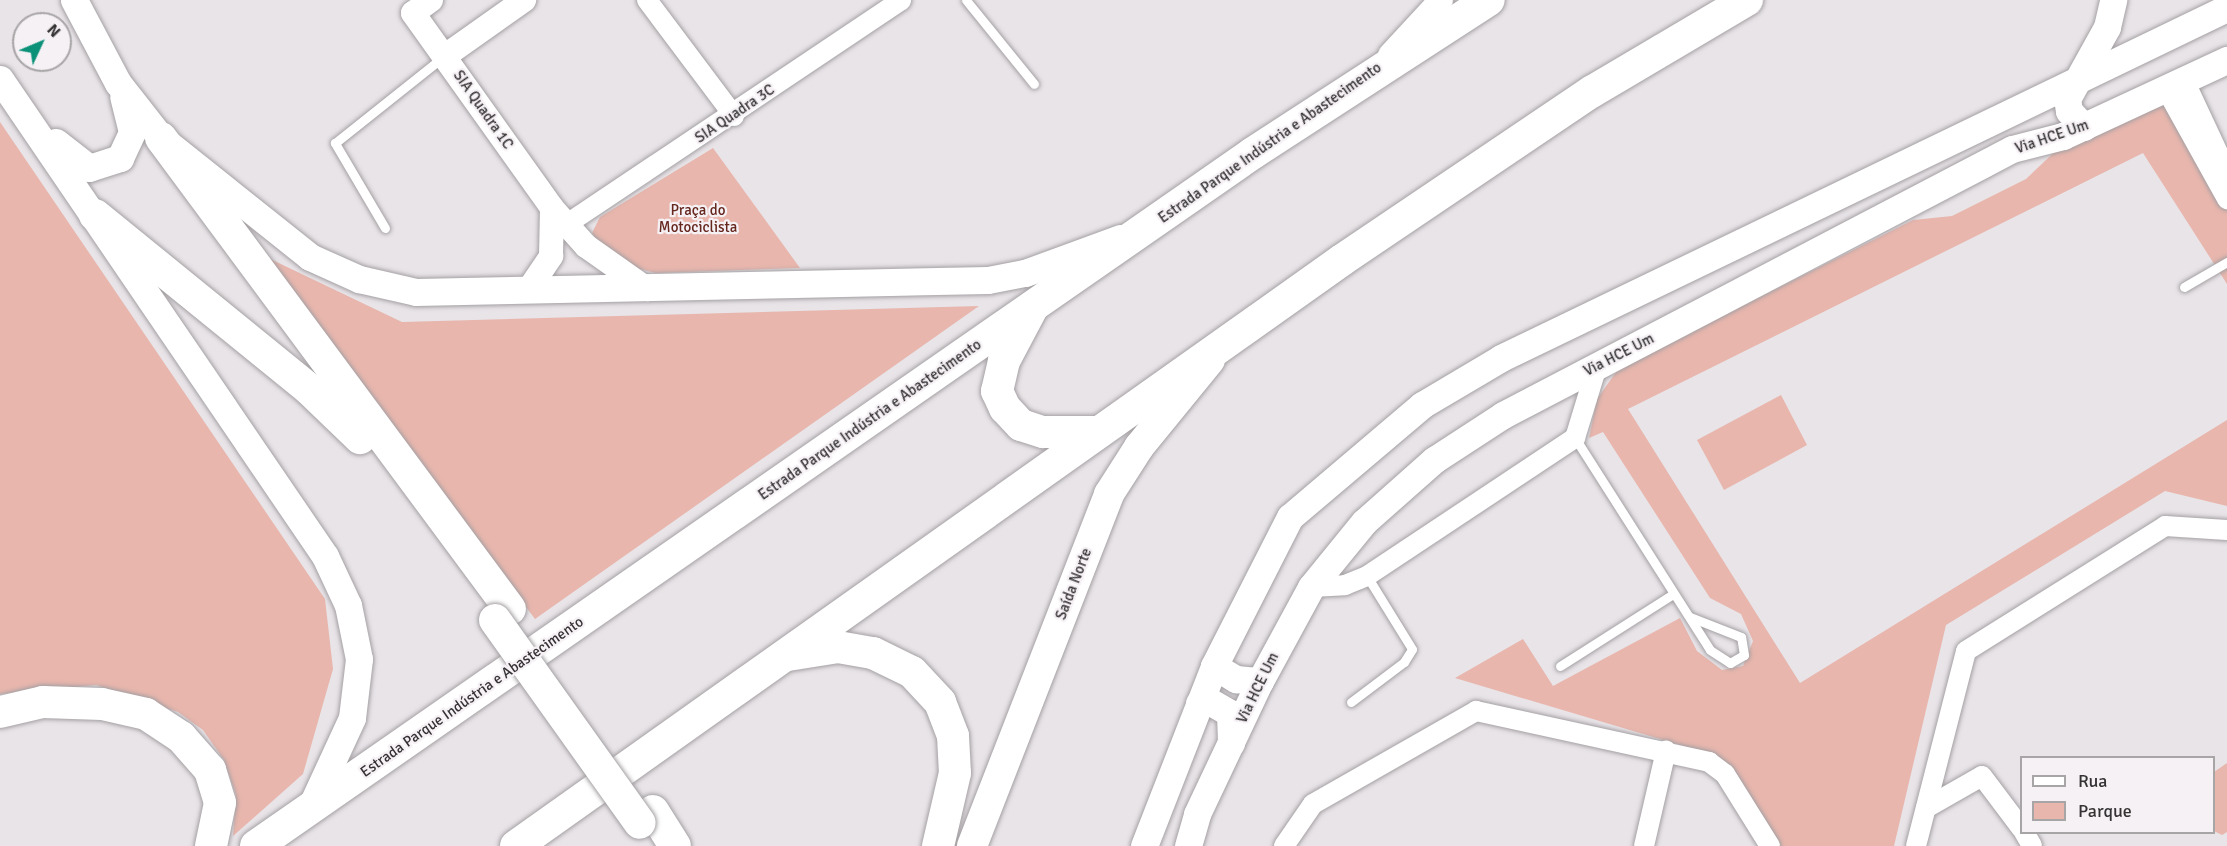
<!DOCTYPE html>
<html>
<head>
<meta charset="utf-8">
<style>
	body { margin:0 }
	#map { position:relative; width:2227px; height:846px; overflow:hidden; background:#e8e4e8; font-family:Signika,sans-serif }
	div>[style] { position:absolute }
	[style*='--x'] { left:calc(var(--x)*1px); top:calc(var(--y)*1px); width:calc(var(--w)*1px); rotate:calc(var(--a)*1deg) }
	.green>* { inset:0; background:#e8b6ad }
	.roads { filter:drop-shadow(0 0 2px #a4a0a3) drop-shadow(0 0 2px #a4a0a3) }
	.service>* { height:9px; margin:-4.5px; padding:0 4.5px; transform-origin:4.5px; border-radius:4.5px; background:#fff }
	.minor>* { height:20px; margin:-10px; padding:0 10px; transform-origin:10px; border-radius:10px; background:#fff }
	.tertiary>* { height:24px; margin:-12px; padding:0 12px; transform-origin:12px; border-radius:12px; background:#fff }
	.secondary>* { height:27px; margin:-13.5px; padding:0 13.5px; transform-origin:13.5px; border-radius:13.5px; background:#fff }
	.primary>* { height:30px; margin:-15px; padding:0 15px; transform-origin:15px; border-radius:15px; background:#fff }
	.trunk>* { height:32px; margin:-16px; padding:0 16px; transform-origin:16px; border-radius:16px; background:#fff }
	.bridges { filter:drop-shadow(0 0 2px #a4a0a3) drop-shadow(0 0 2px #a4a0a3) }
	.trunk-bridge>* { height:32px; margin:-16px; padding:0 16px; transform-origin:16px; border-radius:16px; background:#fff }
	span { translate:-50% -50%; white-space:nowrap; text-align:center; line-height:1.15; -webkit-text-stroke:4.5px #f5f1f5; paint-order:stroke }
	.street-label { font-size:15px; color:#343233 }
	.park-label { font-size:15px; color:#66271e }
	.legend { position:absolute; left:2020px; top:756px; width:195px; height:78px; box-sizing:border-box; background:#f5f1f5; border:2px solid #a8a5a7; margin:0; padding:8px 10px; list-style:none; font-size:18px; color:#343233 }
	.legend li { display:flex; align-items:center; gap:12px; height:30px }
	.legend b { width:30px; border:2px solid #a8a5a7 }
	.north { position:absolute; left:12px; top:12px; width:60px; height:60px; box-sizing:border-box; background:#f5f1f5; border:2px solid #a8a5a7; border-radius:50%; rotate:46deg; font-size:16px; font-weight:700; line-height:24px; text-align:center; color:#343233 }
	.north::after { content:''; display:block; margin:auto; width:21px; height:27px; background:#0c9179; clip-path:polygon(50% 0,100% 100%,50% 72%,0 100%) }
</style>
</head>
<body>
<div id="map">
	<div class="green">
		<i style="clip-path:polygon(2172px 102px,2227px 210px,2227px 284px,2143px 153px,1628px 409px,1800px 683px,2227px 420px,2227px 506px,2165px 491px,1946px 625px,1894px 846px,1769px 846px,1717px 756px,1455px 678px,1523px 639px,1553px 686px,1680px 618px,1697px 651px,1722px 670px,1743px 666px,1753px 641px,1741px 614px,1710px 598px,1603px 432px,1589px 438px,1597px 399px,1619px 368px,1913px 220px,1952px 216px,2026px 179px,2067px 140px)"></i>
		<i style="clip-path:polygon(0 122px,325px 599px,333px 669px,303px 774px,233px 836px,236px 795px,224px 760px,203px 730px,178px 712px,96px 685px,0 694px)"></i>
		<i style="clip-path:polygon(713px 148px,800px 268px,656px 273px,611px 262px,592px 233px,600px 217px)"></i>
		<i style="clip-path:polygon(262px 255px,402px 322px,979px 306px,535px 619px)"></i>
		<i style="clip-path:polygon(1781px 395px,1807px 445px,1724px 490px,1697px 440px)"></i>
		<i style="clip-path:polygon(2227px 763px,2227px 832px,2222px 835px,2214px 831px,2214px 772px)"></i>
	</div>
	<div class="roads">
		<div class="service">
			<i style="--x:966;--y:0;--w:108;--a:51"></i>
			<i style="--x:385;--y:228;--w:99;--a:-120.5"></i>
			<i style="--x:335;--y:143;--w:138;--a:-38.5"></i>
			<i style="--x:2184;--y:287;--w:50;--a:-30.2"></i>
			<i style="--x:1575;--y:438;--w:251;--a:57.5"></i>
			<i style="--x:1710;--y:650;--w:24;--a:33"></i>
			<i style="--x:1730;--y:663;--w:16;--a:-30"></i>
			<i style="--x:1744;--y:655;--w:18;--a:-99"></i>
			<i style="--x:1741;--y:637;--w:55;--a:-158.6"></i>
			<i style="--x:1560;--y:666;--w:134;--a:-32.5"></i>
			<i style="--x:1351;--y:702;--w:66;--a:-37"></i>
			<i style="--x:1404;--y:662;--w:15;--a:-58"></i>
			<i style="--x:1412;--y:649;--w:86;--a:-121.7"></i>
		</div>
		<div class="minor">
			<i style="--x:647;--y:0;--w:145;--a:53.1"></i>
			<i style="--x:2185;--y:82;--w:99;--a:65"></i>
			<i style="--x:2167;--y:91;--w:124;--a:60.9"></i>
			<i style="--x:567;--y:224;--w:402;--a:-33.8"></i>
			<i style="--x:1311;--y:587;--w:34;--a:-3"></i>
			<i style="--x:1345;--y:585;--w:24;--a:-22"></i>
			<i style="--x:1367;--y:576;--w:250;--a:-33.6"></i>
			<i style="--x:1575;--y:438;--w:75;--a:-73"></i>
			<i style="--x:1926;--y:808;--w:64;--a:-29.7"></i>
			<i style="--x:1982;--y:776;--w:66;--a:53"></i>
			<i style="--x:2024;--y:832;--w:16;--a:60"></i>
			<i style="--x:1284;--y:846;--w:51;--a:-55.4"></i>
			<i style="--x:1313;--y:804;--w:188;--a:-29.7"></i>
			<i style="--x:1476;--y:711;--w:239;--a:12.3"></i>
			<i style="--x:1709;--y:762;--w:20;--a:37"></i>
			<i style="--x:1725;--y:774;--w:85;--a:58"></i>
			<i style="--x:1644;--y:846;--w:98;--a:-77"></i>
			<i style="--x:1916;--y:846;--w:201;--a:-75.6"></i>
			<i style="--x:1966;--y:651;--w:235;--a:-32.1"></i>
			<i style="--x:2165;--y:526;--w:62;--a:3.7"></i>
		</div>
		<div class="tertiary">
			<i style="--x:431;--y:0;--w:22;--a:144"></i>
			<i style="--x:413;--y:13;--w:239;--a:54.5"></i>
			<i style="--x:552;--y:208;--w:51;--a:48.2"></i>
			<i style="--x:586;--y:246;--w:75;--a:35.2"></i>
			<i style="--x:1390;--y:55;--w:75;--a:-47.2"></i>
			<i style="--x:445;--y:56;--w:97;--a:-35.3"></i>
			<i style="--x:529;--y:289;--w:40;--a:-56"></i>
			<i style="--x:551;--y:256;--w:48;--a:-88.8"></i>
		</div>
		<div class="secondary">
			<i style="--x:74;--y:0;--w:94;--a:62.1"></i>
			<i style="--x:118;--y:83;--w:70;--a:52"></i>
			<i style="--x:161;--y:138;--w:191;--a:38.6"></i>
			<i style="--x:310;--y:257;--w:54;--a:24.2"></i>
			<i style="--x:359;--y:279;--w:58;--a:12.8"></i>
			<i style="--x:416;--y:292;--w:572;--a:-1.2"></i>
			<i style="--x:988;--y:280;--w:38;--a:-11"></i>
			<i style="--x:1025;--y:273;--w:101;--a:-20.2"></i>
			<i style="--x:0;--y:79;--w:577;--a:55.73"></i>
			<i style="--x:325;--y:556;--w:54;--a:64.9"></i>
			<i style="--x:348;--y:605;--w:55;--a:78.5"></i>
			<i style="--x:359;--y:659;--w:59;--a:96.8"></i>
			<i style="--x:352;--y:718;--w:100;--a:114.8"></i>
			<i style="--x:2084;--y:127;--w:22;--a:-133"></i>
			<i style="--x:2069;--y:111;--w:12;--a:-99"></i>
			<i style="--x:2067;--y:99;--w:82;--a:-60.9"></i>
			<i style="--x:2107;--y:27;--w:28;--a:-77"></i>
			<i style="--x:56;--y:142;--w:42;--a:38.2"></i>
			<i style="--x:89;--y:168;--w:33;--a:-18"></i>
			<i style="--x:120;--y:158;--w:29;--a:-65"></i>
			<i style="--x:132;--y:132;--w:36;--a:-104"></i>
			<i style="--x:1214;--y:666;--w:26;--a:31"></i>
			<i style="--x:1236;--y:679;--w:24;--a:5"></i>
			<i style="--x:1199;--y:703;--w:10;--a:-11"></i>
			<i style="--x:1209;--y:701;--w:24;--a:30"></i>
			<i style="--x:1230;--y:713;--w:30;--a:88"></i>
			<i style="--x:1144;--y:846;--w:193;--a:-68.7"></i>
			<i style="--x:1214;--y:666;--w:167;--a:-63"></i>
			<i style="--x:1290;--y:517;--w:173;--a:-40.3"></i>
			<i style="--x:1422;--y:405;--w:92;--a:-30.7"></i>
			<i style="--x:1501;--y:358;--w:806;--a:-25.74"></i>
			<i style="--x:1188;--y:846;--w:33;--a:-74"></i>
			<i style="--x:1197;--y:814;--w:147;--a:-64.7"></i>
			<i style="--x:1260;--y:681;--w:107;--a:-61.5"></i>
			<i style="--x:1311;--y:587;--w:84;--a:-50.8"></i>
			<i style="--x:1364;--y:522;--w:94;--a:-41.5"></i>
			<i style="--x:1434;--y:460;--w:82;--a:-33.1"></i>
			<i style="--x:1503;--y:415;--w:574;--a:-27.59"></i>
			<i style="--x:2012;--y:149;--w:53;--a:-14.3"></i>
			<i style="--x:2063;--y:136;--w:181;--a:-24.9"></i>
		</div>
		<div class="primary">
			<i style="--x:972;--y:846;--w:378;--a:-68.7"></i>
			<i style="--x:1109;--y:494;--w:56;--a:-57.4"></i>
			<i style="--x:1139;--y:447;--w:112;--a:-50.8"></i>
		</div>
		<div class="trunk">
			<i style="--x:161;--y:138;--w:586;--a:53.46"></i>
			<i style="--x:95;--y:215;--w:276;--a:39.1"></i>
			<i style="--x:309;--y:389;--w:71;--a:43.9"></i>
			<i style="--x:1031;--y:310;--w:58;--a:117.9"></i>
			<i style="--x:1004;--y:361;--w:31;--a:103"></i>
			<i style="--x:997;--y:391;--w:19;--a:65"></i>
			<i style="--x:1005;--y:408;--w:23;--a:47"></i>
			<i style="--x:1021;--y:425;--w:23;--a:18"></i>
			<i style="--x:1043;--y:432;--w:56;--a:0"></i>
			<i style="--x:788;--y:655;--w:51;--a:-9.1"></i>
			<i style="--x:838;--y:647;--w:36;--a:10"></i>
			<i style="--x:873;--y:653;--w:43;--a:26"></i>
			<i style="--x:912;--y:672;--w:41;--a:47"></i>
			<i style="--x:940;--y:702;--w:36;--a:69"></i>
			<i style="--x:953;--y:736;--w:37;--a:87"></i>
			<i style="--x:955;--y:773;--w:75;--a:103.1"></i>
			<i style="--x:0;--y:712;--w:44;--a:-13.1"></i>
			<i style="--x:43;--y:702;--w:59;--a:1.9"></i>
			<i style="--x:102;--y:704;--w:45;--a:12.8"></i>
			<i style="--x:146;--y:714;--w:42;--a:33.3"></i>
			<i style="--x:181;--y:737;--w:44;--a:48.7"></i>
			<i style="--x:210;--y:770;--w:34;--a:73"></i>
			<i style="--x:220;--y:803;--w:44;--a:101.8"></i>
			<i style="--x:653;--y:811;--w:41;--a:57.8"></i>
			<i style="--x:256;--y:846;--w:1214;--a:-34.8"></i>
			<i style="--x:1253;--y:153;--w:281;--a:-33"></i>
			<i style="--x:516;--y:846;--w:1013;--a:-35.35"></i>
			<i style="--x:1342;--y:260;--w:303;--a:-34"></i>
			<i style="--x:1593;--y:91;--w:179;--a:-30.6"></i>
		</div>
	</div>
	<div class="bridges">
		<div class="trunk-bridge">
			<i style="--x:495;--y:620;--w:249;--a:54.5"></i>
		</div>
	</div>
	<div class="street-label">
		<span style="left:483px;top:110px;rotate:55deg">SIA Quadra 1C</span>
		<span style="left:735px;top:114px;rotate:-34deg">SIA Quadra 3C</span>
		<span style="left:2052px;top:137px;rotate:-19deg">Via HCE Um</span>
		<span style="left:1270px;top:143px;rotate:-35deg">Estrada Parque Indústria e Abastecimento</span>
		<span style="left:1619px;top:355px;rotate:-27deg">Via HCE Um</span>
		<span style="left:870px;top:420px;rotate:-35deg">Estrada Parque Indústria e Abastecimento</span>
		<span style="left:1074px;top:584px;rotate:-69deg">Saída Norte</span>
		<span style="left:1258px;top:688px;rotate:-64deg">Via HCE Um</span>
		<span style="left:472px;top:697px;rotate:-35deg">Estrada Parque Indústria e Abastecimento</span>
	</div>
	<div class="park-label">
		<span style="left:698px;top:219px">Praça do<br>Motociclista</span>
	</div>
	<ul class="legend">
	<li><b style="height:8px;background:#fff"></b>Rua</li>
	<li><b style="height:16px;background:#e8b6ad"></b>Parque</li>
	</ul>
	<div class="north">N</div>
</div>
</body>
</html>
